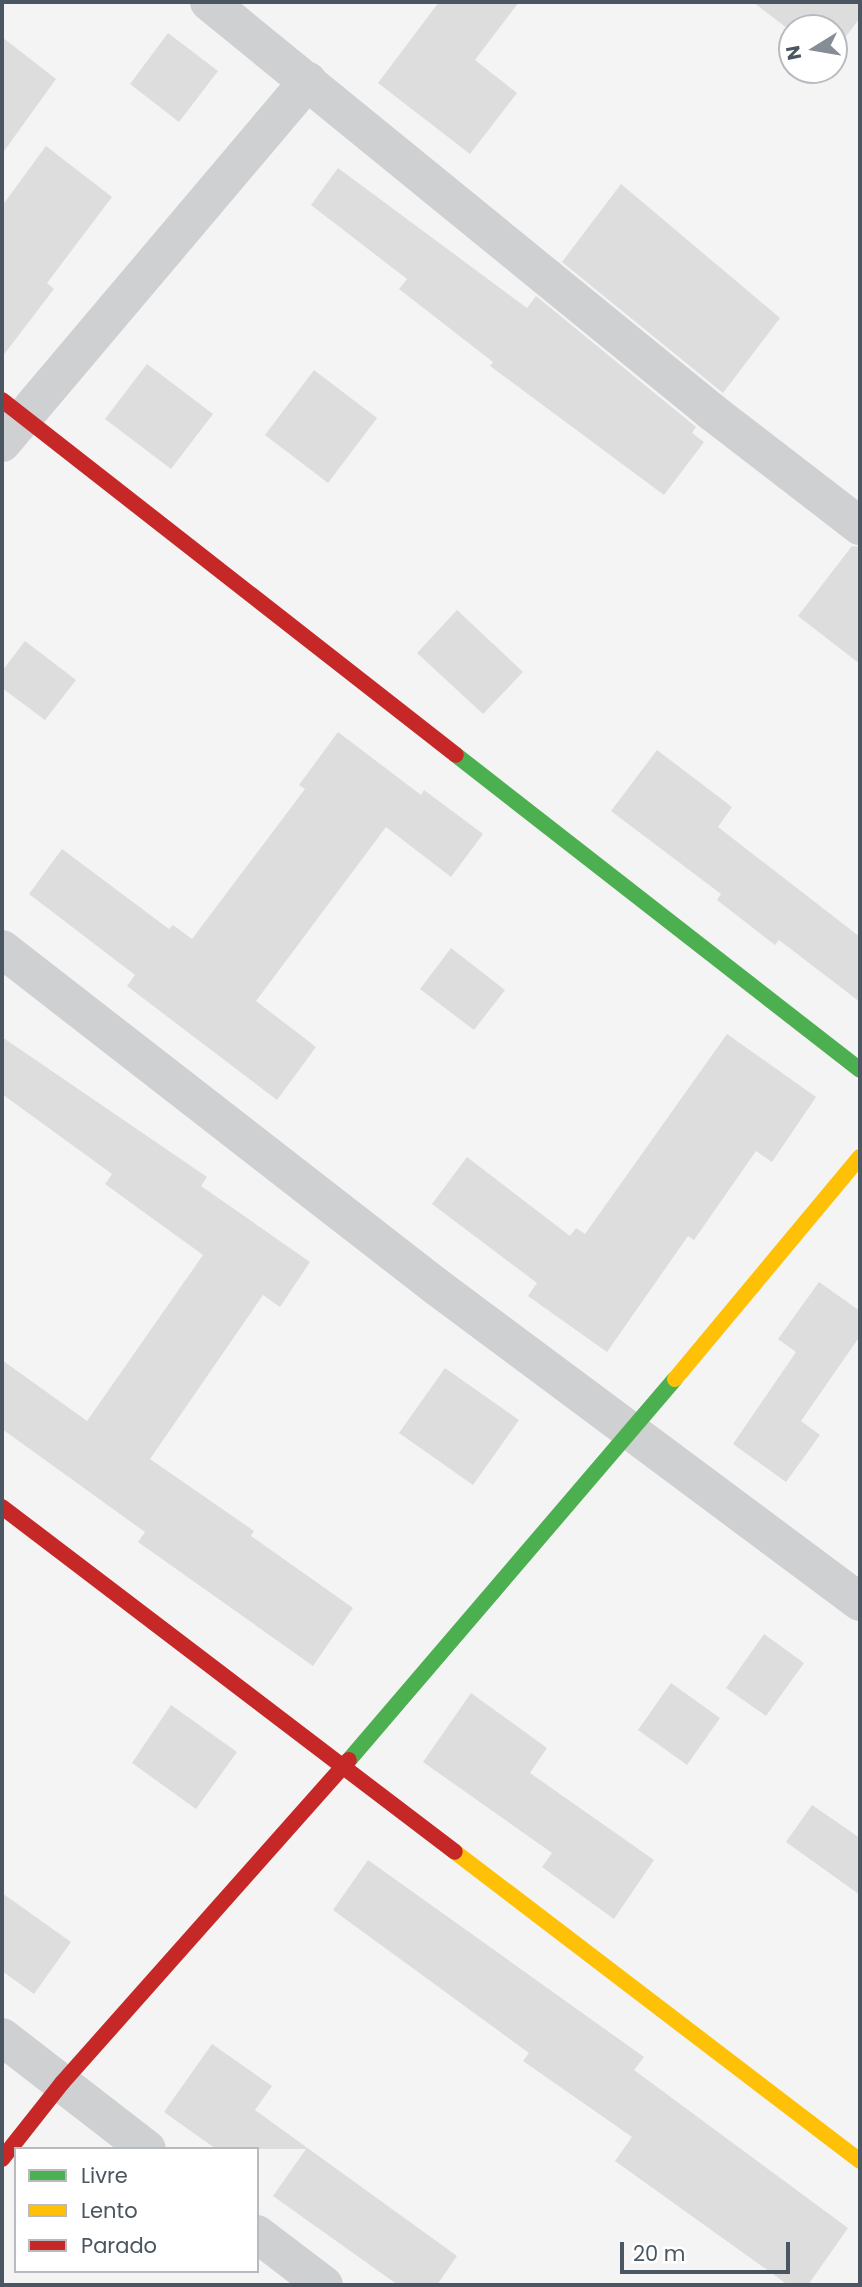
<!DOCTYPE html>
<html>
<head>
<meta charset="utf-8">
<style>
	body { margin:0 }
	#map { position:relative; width:862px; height:2287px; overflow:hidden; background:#f4f4f4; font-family:Poppins,sans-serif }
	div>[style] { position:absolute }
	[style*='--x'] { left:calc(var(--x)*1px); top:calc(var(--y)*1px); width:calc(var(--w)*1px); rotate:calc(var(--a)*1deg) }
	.building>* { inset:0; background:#ddddde }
	.street>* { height:38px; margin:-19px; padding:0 19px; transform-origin:19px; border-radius:19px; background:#ced0d2 }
	.fast>* { height:16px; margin:-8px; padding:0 8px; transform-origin:8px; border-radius:8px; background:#4caf50 }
	.slow>* { height:16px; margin:-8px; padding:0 8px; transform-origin:8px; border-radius:8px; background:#ffc107 }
	.jam>* { height:16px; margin:-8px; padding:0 8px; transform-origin:8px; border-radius:8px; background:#c62828 }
	span { translate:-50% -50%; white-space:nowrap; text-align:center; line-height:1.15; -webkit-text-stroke:5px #fff; paint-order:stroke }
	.frame { position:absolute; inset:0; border:4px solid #4a5661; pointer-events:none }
	.legend { position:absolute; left:14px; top:2147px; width:245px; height:126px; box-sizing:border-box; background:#fff; border:2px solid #b7bbc0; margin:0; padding:9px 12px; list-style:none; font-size:21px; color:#4a5661 }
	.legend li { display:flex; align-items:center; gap:14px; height:35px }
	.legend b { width:35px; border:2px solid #b7bbc0 }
	.north { position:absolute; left:778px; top:14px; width:70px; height:70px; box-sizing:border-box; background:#fff; border:2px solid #b7bbc0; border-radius:50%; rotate:259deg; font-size:19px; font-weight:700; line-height:28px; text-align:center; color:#4a5661 }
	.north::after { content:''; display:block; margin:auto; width:24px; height:32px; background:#868d94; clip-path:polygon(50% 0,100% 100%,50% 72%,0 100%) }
	.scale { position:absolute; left:620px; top:2242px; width:170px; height:32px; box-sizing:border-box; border:4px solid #4a5661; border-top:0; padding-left:9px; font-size:21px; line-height:24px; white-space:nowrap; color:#4a5661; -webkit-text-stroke:5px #fff; paint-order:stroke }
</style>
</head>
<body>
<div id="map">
	<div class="building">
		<i style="clip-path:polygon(439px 2px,519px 2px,475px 60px,517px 93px,470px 154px,378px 83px)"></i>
		<i style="clip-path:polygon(753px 2px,860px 2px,860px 18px,834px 52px,834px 28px,792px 32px)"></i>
		<i style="clip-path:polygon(168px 33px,218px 71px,179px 122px,130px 84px)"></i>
		<i style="clip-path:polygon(2px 37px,56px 79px,2px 154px)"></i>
		<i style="clip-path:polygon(46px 146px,112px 197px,47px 283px,54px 289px,2px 357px,2px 206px)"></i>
		<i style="clip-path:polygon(338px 168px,527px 308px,536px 296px,696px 427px,692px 433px,704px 442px,664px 495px,490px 366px,493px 362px,399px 289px,407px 279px,311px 205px)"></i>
		<i style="clip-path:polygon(621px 184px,780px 318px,723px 393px,562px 262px)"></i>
		<i style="clip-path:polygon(147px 364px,213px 414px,171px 469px,105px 419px)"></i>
		<i style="clip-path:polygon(314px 370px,377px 418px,328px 483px,265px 435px)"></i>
		<i style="clip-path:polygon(852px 546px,860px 547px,860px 664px,798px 616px)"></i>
		<i style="clip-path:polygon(457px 610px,523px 672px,483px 714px,417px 653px)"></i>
		<i style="clip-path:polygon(25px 641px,76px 680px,45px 720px,2px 688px,2px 671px)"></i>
		<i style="clip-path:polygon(338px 732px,421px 795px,424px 790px,483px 834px,451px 877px,386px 827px,256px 1001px,316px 1047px,277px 1100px,127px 986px,135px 975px,29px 894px,62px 849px,169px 929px,173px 925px,192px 939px,305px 789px,299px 785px)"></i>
		<i style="clip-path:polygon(657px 750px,732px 807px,718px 827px,860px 937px,860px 1002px,779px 940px,775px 945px,717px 900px,721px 894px,611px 811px)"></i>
		<i style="clip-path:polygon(451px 948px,505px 990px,474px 1030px,420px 989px)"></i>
		<i style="clip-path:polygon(727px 1034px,816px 1097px,772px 1162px,756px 1151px,694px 1240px,688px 1236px,607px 1352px,528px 1296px,537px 1283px,432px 1204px,467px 1157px,570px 1236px,576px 1228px,585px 1234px)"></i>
		<i style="clip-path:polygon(2px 1037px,207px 1177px,201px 1186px,310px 1262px,280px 1307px,263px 1295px,150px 1459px,254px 1531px,251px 1536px,353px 1608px,313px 1666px,138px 1542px,145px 1532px,2px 1429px,2px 1360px,87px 1421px,203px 1255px,105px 1184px,112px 1174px,2px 1094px)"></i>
		<i style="clip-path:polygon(819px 1282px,860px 1311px,860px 1336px,801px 1421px,820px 1435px,786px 1482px,733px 1444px,796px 1352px,778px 1339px)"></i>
		<i style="clip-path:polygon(445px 1368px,519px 1420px,473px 1485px,399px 1433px)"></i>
		<i style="clip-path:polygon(764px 1634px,804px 1663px,766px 1716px,726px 1688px)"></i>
		<i style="clip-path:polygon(671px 1683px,720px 1718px,687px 1765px,638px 1730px)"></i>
		<i style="clip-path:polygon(471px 1693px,547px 1748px,530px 1773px,654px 1860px,614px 1919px,542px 1867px,552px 1853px,423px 1762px)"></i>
		<i style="clip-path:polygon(171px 1705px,237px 1752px,196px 1809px,132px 1763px)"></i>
		<i style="clip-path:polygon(812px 1805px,860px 1838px,860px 1895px,786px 1842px)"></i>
		<i style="clip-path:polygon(368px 1860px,644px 2057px,634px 2070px,848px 2228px,808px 2285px,788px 2285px,615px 2161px,632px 2137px,523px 2061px,529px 2053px,333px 1910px)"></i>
		<i style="clip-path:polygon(2px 1893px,71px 1942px,34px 1994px,2px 1971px)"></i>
		<i style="clip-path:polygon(212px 2044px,272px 2086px,255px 2110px,457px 2256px,437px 2285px,398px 2285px,273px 2196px,306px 2149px,216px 2149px,164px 2112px)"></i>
	</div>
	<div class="street">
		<i style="--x:209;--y:2;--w:649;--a:39.18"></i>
		<i style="--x:712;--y:412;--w:187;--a:37.6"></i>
		<i style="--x:2;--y:443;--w:474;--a:-49.8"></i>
		<i style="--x:2;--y:949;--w:551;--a:37.85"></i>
		<i style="--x:437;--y:1287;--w:527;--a:36.67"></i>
		<i style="--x:2;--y:2037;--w:183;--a:37.7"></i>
		<i style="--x:257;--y:2234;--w:84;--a:37.3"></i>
	</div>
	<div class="fast">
		<i style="--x:456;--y:755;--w:512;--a:37.94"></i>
		<i style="--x:349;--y:1760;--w:501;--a:-49.45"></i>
	</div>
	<div class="slow">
		<i style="--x:675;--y:1379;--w:289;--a:-50.2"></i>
		<i style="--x:455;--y:1852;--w:509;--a:37.34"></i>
	</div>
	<div class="jam">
		<i style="--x:2;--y:400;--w:576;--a:38.02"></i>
		<i style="--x:2;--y:1507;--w:569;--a:37.29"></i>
		<i style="--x:2;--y:2159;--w:97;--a:-51.7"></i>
		<i style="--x:62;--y:2083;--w:432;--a:-48.4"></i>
	</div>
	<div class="frame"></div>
	<ul class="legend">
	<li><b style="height:9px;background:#4caf50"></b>Livre</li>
	<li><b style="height:9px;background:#ffc107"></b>Lento</li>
	<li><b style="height:9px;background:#c62828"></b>Parado</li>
	</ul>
	<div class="north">N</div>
	<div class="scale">20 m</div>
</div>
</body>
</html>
